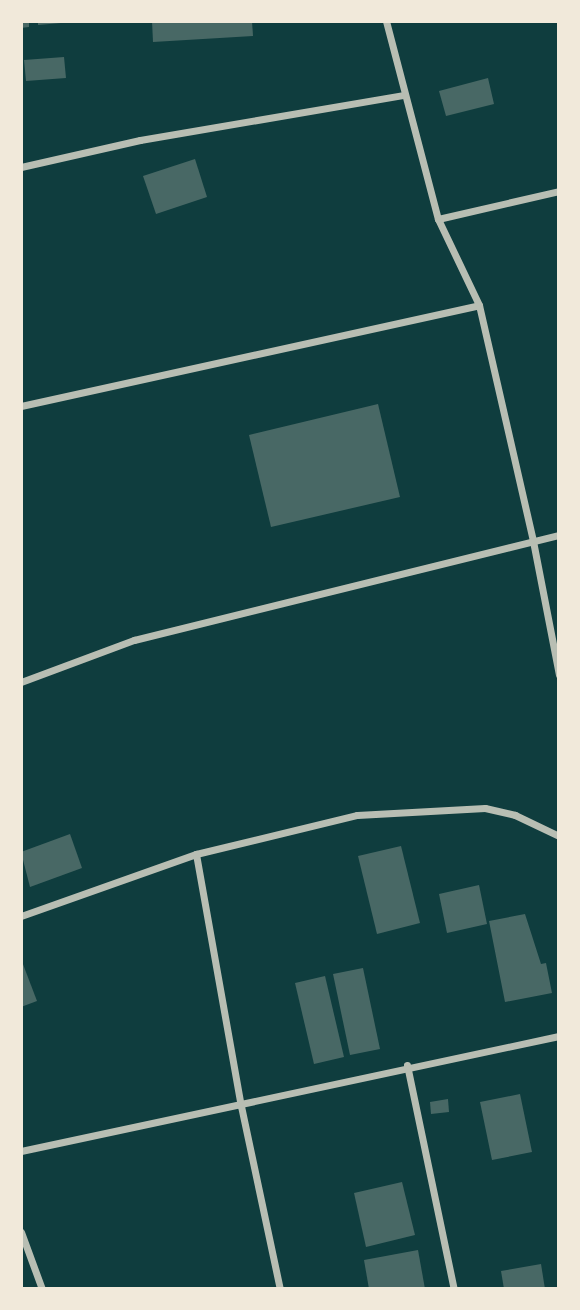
<!DOCTYPE html>
<html>
<head>
<meta charset="utf-8">
<style>
	body { margin:0 }
	#map { position:relative; width:580px; height:1310px; overflow:hidden; background:#0f3d3e; font-family:"Roboto Condensed",sans-serif }
	div>[style] { position:absolute }
	[style*='--x'] { left:calc(var(--x)*1px); top:calc(var(--y)*1px); width:calc(var(--w)*1px); rotate:calc(var(--a)*1deg) }
	.building>* { inset:0; background:#486865 }
	.minor>* { height:7px; margin:-3.5px; padding:0 3.5px; transform-origin:3.5px; border-radius:3.5px; background:#b8beb3 }
	span { translate:-50% -50%; white-space:nowrap; text-align:center; line-height:1.15; -webkit-text-stroke:7px #f1e9da; paint-order:stroke }
	.frame { position:absolute; inset:0; border:23px solid #f1e9da; pointer-events:none }
</style>
</head>
<body>
<div id="map">
	<div class="building">
		<i style="clip-path:polygon(21px 21px,29px 21px,29px 27px,21px 28px)"></i>
		<i style="clip-path:polygon(38px 21px,61px 21px,61px 23px,38px 25px)"></i>
		<i style="clip-path:polygon(152px 21px,252px 21px,253px 36px,153px 42px)"></i>
		<i style="clip-path:polygon(64px 57px,66px 78px,26px 81px,24px 60px)"></i>
		<i style="clip-path:polygon(488px 78px,494px 104px,446px 116px,439px 91px)"></i>
		<i style="clip-path:polygon(195px 159px,207px 197px,156px 214px,143px 176px)"></i>
		<i style="clip-path:polygon(378px 404px,400px 497px,271px 527px,249px 435px)"></i>
		<i style="clip-path:polygon(70px 834px,82px 868px,30px 887px,21px 852px)"></i>
		<i style="clip-path:polygon(401px 846px,420px 923px,377px 934px,358px 856px)"></i>
		<i style="clip-path:polygon(479px 885px,487px 924px,447px 933px,439px 894px)"></i>
		<i style="clip-path:polygon(525px 914px,541px 964px,546px 963px,552px 993px,505px 1002px,489px 921px)"></i>
		<i style="clip-path:polygon(21px 959px,37px 1001px,21px 1007px)"></i>
		<i style="clip-path:polygon(363px 968px,380px 1049px,350px 1055px,333px 974px)"></i>
		<i style="clip-path:polygon(325px 976px,344px 1057px,314px 1064px,295px 983px)"></i>
		<i style="clip-path:polygon(520px 1094px,532px 1152px,492px 1160px,480px 1102px)"></i>
		<i style="clip-path:polygon(448px 1099px,449px 1112px,431px 1114px,430px 1102px)"></i>
		<i style="clip-path:polygon(402px 1182px,415px 1235px,366px 1247px,354px 1193px)"></i>
		<i style="clip-path:polygon(418px 1250px,425px 1289px,369px 1289px,364px 1260px)"></i>
		<i style="clip-path:polygon(541px 1264px,545px 1289px,504px 1289px,501px 1271px)"></i>
	</div>
	<div class="minor">
		<i style="--x:386;--y:21;--w:205;--a:75.3"></i>
		<i style="--x:438;--y:219;--w:95;--a:64.5"></i>
		<i style="--x:479;--y:305;--w:242;--a:77.1"></i>
		<i style="--x:533;--y:541;--w:136;--a:79"></i>
		<i style="--x:21;--y:167;--w:122;--a:-12.8"></i>
		<i style="--x:140;--y:140;--w:268;--a:-9.7"></i>
		<i style="--x:438;--y:219;--w:124;--a:-13"></i>
		<i style="--x:21;--y:406;--w:469;--a:-12.4"></i>
		<i style="--x:21;--y:682;--w:121;--a:-20.4"></i>
		<i style="--x:134;--y:640;--w:438;--a:-13.9"></i>
		<i style="--x:196;--y:854;--w:256;--a:79.9"></i>
		<i style="--x:241;--y:1106;--w:187;--a:78"></i>
		<i style="--x:21;--y:916;--w:186;--a:-19.5"></i>
		<i style="--x:196;--y:854;--w:166;--a:-13.6"></i>
		<i style="--x:357;--y:815;--w:128;--a:-3.1"></i>
		<i style="--x:485;--y:808;--w:31;--a:13"></i>
		<i style="--x:515;--y:815;--w:49;--a:25.5"></i>
		<i style="--x:407;--y:1065;--w:229;--a:78.2"></i>
		<i style="--x:21;--y:1151;--w:550;--a:-12.07"></i>
		<i style="--x:21;--y:1232;--w:61;--a:69.8"></i>
	</div>
	<div class="frame"></div>
</div>
</body>
</html>
